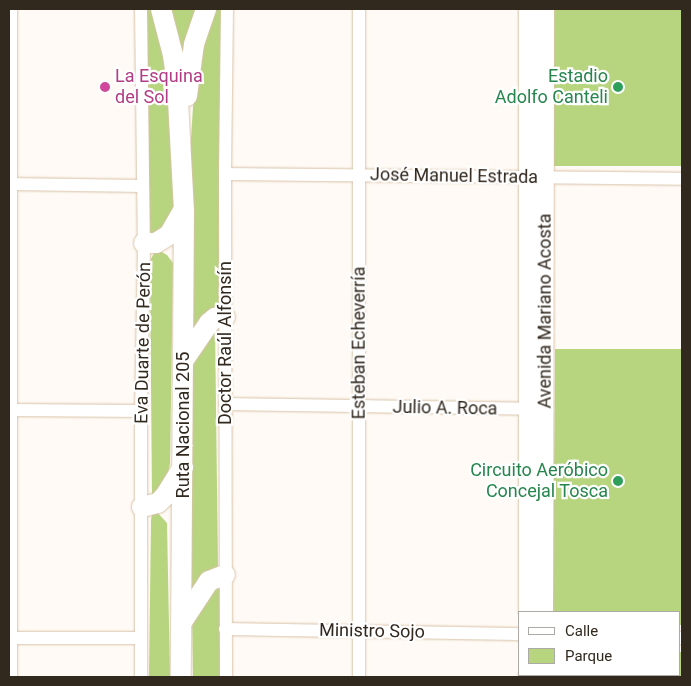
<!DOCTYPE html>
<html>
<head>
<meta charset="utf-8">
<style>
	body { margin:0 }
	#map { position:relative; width:691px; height:686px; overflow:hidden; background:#fffaf5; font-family:Roboto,sans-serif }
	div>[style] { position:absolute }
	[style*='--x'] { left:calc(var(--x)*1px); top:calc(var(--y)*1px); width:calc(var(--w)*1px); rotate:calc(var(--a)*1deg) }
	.green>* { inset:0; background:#b7d47f }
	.roads { filter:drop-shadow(0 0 1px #d8c2a7) drop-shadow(0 0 1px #d8c2a7) }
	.minor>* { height:12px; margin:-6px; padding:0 6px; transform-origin:6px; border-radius:6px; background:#fff }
	.secondary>* { height:18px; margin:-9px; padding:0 9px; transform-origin:9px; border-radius:9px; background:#fff }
	.primary>* { height:20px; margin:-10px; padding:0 10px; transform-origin:10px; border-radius:10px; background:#fff }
	.dots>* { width:14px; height:14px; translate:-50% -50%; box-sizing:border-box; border:2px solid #fff; border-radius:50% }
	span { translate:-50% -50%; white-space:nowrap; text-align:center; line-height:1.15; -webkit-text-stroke:4.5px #fff; paint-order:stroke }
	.hotel-label { font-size:18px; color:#b23c85 }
	.left { translate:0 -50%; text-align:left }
	.leisure-label { font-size:18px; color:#27864d }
	.right { translate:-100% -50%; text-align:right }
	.street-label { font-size:18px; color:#31281e }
	.frame { position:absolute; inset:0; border:10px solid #31281e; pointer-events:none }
	.legend { position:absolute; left:518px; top:611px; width:162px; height:65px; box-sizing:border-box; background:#fff; border:1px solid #ada9a5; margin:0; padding:6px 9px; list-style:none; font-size:15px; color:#31281e }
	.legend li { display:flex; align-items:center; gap:10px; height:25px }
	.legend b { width:25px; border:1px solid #ada9a5 }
</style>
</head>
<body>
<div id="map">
	<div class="green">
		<i style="clip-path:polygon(146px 9px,157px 9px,165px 34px,175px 204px,166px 226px,150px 240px)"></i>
		<i style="clip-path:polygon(164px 9px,203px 9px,184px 88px)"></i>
		<i style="clip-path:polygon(212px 9px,222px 9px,220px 312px,190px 340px,191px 139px,194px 91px)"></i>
		<i style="clip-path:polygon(554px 9px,682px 9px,682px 166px,554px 166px)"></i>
		<i style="clip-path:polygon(160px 251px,167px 255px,173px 263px,170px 464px,166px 482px,152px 498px,150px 268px,151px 259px,154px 253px)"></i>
		<i style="clip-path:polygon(215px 324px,218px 569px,188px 602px,192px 352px)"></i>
		<i style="clip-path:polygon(555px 349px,682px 349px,682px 625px,680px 625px,680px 612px,553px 612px)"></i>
		<i style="clip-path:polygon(156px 511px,167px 523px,170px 677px,149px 677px,151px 520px,152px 514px)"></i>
		<i style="clip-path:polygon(220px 582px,221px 677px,193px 677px,192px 612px)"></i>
		<i style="clip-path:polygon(680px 652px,682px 652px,682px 677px,557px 677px,557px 675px,680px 675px)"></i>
	</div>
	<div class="roads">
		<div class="minor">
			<i style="--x:11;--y:9;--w:668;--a:90"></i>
			<i style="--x:141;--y:9;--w:234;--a:89.3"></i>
			<i style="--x:144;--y:243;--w:168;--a:91"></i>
			<i style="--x:141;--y:411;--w:266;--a:90"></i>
			<i style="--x:225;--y:174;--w:457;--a:0.6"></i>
			<i style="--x:9;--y:184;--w:134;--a:0.9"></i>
			<i style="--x:225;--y:404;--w:310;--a:0.9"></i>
			<i style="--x:9;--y:410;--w:132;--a:0.4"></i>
			<i style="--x:225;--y:629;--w:295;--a:1"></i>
			<i style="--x:9;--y:638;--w:132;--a:0"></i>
			<i style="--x:680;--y:638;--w:2;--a:0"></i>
			<i style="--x:226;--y:677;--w:503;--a:-90.11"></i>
			<i style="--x:225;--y:174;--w:165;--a:-89.3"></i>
			<i style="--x:359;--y:677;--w:668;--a:-90"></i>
		</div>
		<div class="secondary">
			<i style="--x:528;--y:612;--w:603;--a:-90"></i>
			<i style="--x:544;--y:612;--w:603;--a:-89.9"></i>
			<i style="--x:528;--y:677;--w:2;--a:-90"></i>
			<i style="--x:544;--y:677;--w:2;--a:-90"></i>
		</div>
		<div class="primary">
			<i style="--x:161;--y:9;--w:48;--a:75.4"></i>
			<i style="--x:173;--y:55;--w:27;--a:82"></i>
			<i style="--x:177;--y:82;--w:128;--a:86.9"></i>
			<i style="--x:184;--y:210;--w:467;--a:90.4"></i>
			<i style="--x:187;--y:96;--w:52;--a:-82.3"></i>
			<i style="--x:194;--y:44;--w:37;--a:-71"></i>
			<i style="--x:144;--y:243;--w:12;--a:0"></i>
			<i style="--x:156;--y:243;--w:15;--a:-32"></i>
			<i style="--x:169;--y:235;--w:28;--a:-60"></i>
			<i style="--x:183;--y:361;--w:46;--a:-55.6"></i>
			<i style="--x:209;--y:323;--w:8;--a:-40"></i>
			<i style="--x:215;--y:318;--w:10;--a:-6"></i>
			<i style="--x:142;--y:507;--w:16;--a:-14"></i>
			<i style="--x:158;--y:503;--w:10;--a:-45"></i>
			<i style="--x:165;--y:496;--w:34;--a:-58"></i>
			<i style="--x:182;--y:622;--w:49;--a:-56.6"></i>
			<i style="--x:209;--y:581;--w:17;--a:-21"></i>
		</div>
	</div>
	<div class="dots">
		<i style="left:105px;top:87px;background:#d1479c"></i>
		<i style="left:618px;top:87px;background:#2e9e5b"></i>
		<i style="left:618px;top:481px;background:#2e9e5b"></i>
	</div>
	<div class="hotel-label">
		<span class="left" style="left:115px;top:87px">La Esquina<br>del Sol</span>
	</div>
	<div class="leisure-label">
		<span class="right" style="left:608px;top:87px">Estadio<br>Adolfo Canteli</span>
		<span class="right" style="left:608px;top:481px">Circuito Aeróbico<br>Concejal Tosca</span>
	</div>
	<div class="street-label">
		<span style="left:454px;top:176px;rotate:1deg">José Manuel Estrada</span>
		<span style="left:545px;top:311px;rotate:-90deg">Avenida Mariano Acosta</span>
		<span style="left:143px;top:343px;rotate:-89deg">Eva Duarte de Perón</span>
		<span style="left:225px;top:343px;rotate:-90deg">Doctor Raúl Alfonsín</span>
		<span style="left:359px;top:343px;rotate:-90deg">Esteban Echeverría</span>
		<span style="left:445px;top:408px;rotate:1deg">Julio A. Roca</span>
		<span style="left:183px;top:425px;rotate:-90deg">Ruta Nacional 205</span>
		<span style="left:372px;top:631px;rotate:1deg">Ministro Sojo</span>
	</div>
	<div class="frame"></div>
	<ul class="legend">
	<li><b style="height:6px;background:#fff"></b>Calle</li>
	<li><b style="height:14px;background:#b7d47f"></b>Parque</li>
	</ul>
</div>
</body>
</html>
